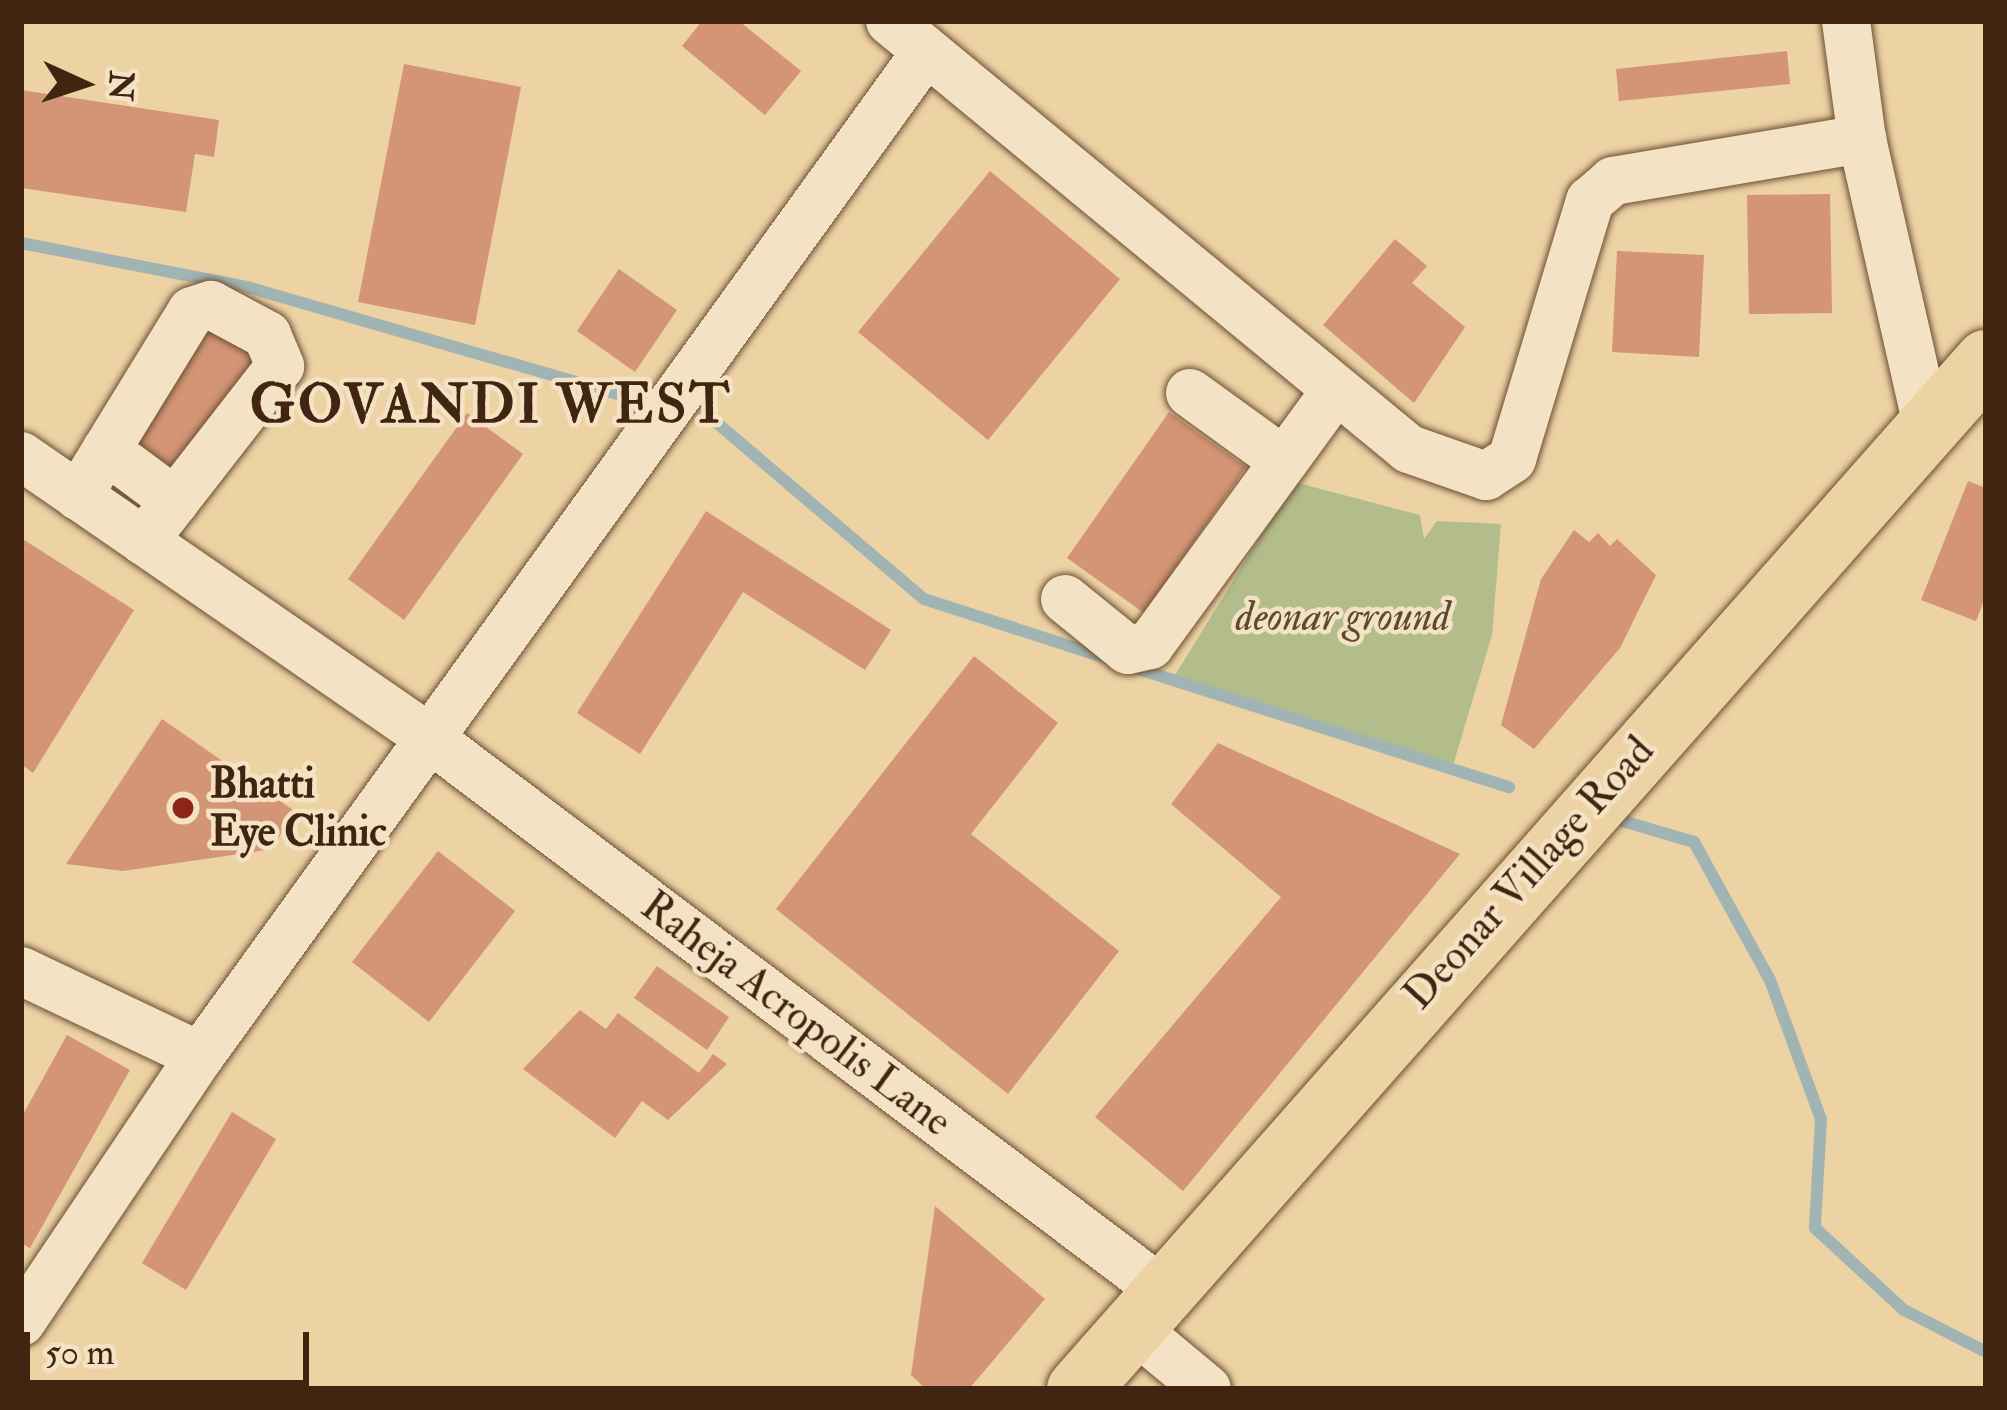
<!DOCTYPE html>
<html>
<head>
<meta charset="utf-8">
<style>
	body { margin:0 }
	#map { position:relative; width:2007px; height:1410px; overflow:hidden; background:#edd2a4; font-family:"IM FELL Double Pica",serif }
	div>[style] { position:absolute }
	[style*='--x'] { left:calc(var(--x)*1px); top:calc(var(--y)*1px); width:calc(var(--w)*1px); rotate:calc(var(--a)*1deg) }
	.green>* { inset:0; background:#b2bd8b }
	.stream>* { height:12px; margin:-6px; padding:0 6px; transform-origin:6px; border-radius:6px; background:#a0b4b3 }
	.building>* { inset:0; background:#d39575 }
	.roads { filter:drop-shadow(0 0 3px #6d5035) drop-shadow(0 0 3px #6d5035) }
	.minor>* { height:48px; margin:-24px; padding:0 24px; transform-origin:24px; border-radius:24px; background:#f3e2c4 }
	.major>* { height:63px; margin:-31.5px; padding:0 31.5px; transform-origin:31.5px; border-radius:31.5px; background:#edd2a4 }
	.dots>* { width:33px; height:33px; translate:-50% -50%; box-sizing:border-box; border:6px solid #f3e2c4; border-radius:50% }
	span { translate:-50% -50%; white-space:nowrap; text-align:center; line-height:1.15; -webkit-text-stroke:9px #f3e2c4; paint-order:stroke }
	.park-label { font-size:42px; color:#5e4b2f; font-style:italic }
	.poi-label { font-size:42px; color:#422510; font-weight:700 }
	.left { translate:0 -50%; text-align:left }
	.street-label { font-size:42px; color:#422510 }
	.district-label { font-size:54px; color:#422510; font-weight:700; letter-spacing:3px }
	.frame { position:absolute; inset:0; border:24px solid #422510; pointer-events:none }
	.north { position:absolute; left:24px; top:24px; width:120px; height:120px; -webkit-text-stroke:9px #f3e2c4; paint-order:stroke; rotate:93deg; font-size:33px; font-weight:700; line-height:48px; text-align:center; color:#422510 }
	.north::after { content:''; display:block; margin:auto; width:42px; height:54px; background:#422510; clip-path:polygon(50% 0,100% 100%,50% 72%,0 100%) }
	.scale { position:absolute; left:24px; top:1332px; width:285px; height:54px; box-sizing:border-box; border:6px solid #422510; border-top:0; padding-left:15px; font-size:36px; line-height:42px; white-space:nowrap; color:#422510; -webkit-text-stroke:9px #f3e2c4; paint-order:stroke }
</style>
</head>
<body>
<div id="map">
	<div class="green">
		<i style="clip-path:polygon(1294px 482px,1420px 515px,1424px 539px,1437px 521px,1501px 524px,1492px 635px,1452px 769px,1172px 680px)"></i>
	</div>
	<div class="stream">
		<i style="--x:21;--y:243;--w:230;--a:11"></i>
		<i style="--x:247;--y:287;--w:400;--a:16.1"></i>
		<i style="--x:717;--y:423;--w:272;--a:40.4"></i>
		<i style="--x:924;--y:599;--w:195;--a:17.9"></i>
		<i style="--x:1129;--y:666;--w:399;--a:17.7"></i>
		<i style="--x:1609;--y:817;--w:89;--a:16.4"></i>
		<i style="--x:1694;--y:842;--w:158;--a:61.2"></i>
		<i style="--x:1770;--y:980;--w:148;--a:69.9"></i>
		<i style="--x:1821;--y:1119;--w:109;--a:93.2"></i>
		<i style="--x:1815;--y:1228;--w:121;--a:42.7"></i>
		<i style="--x:1904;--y:1310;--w:92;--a:27.1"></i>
	</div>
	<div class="building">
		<i style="clip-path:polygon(702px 21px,739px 21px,801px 71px,765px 115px,682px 46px)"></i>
		<i style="clip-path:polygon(1787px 51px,1790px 84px,1619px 101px,1616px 69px)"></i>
		<i style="clip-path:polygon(404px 64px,521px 87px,475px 325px,358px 302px)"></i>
		<i style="clip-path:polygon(21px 90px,219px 120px,214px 157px,195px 154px,186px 212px,21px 188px)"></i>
		<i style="clip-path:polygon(990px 171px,1120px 279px,988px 440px,858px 332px)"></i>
		<i style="clip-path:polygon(1830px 194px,1832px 313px,1749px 314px,1747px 195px)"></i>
		<i style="clip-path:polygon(1395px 239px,1427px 266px,1412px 283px,1465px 327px,1414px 403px,1323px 325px)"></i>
		<i style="clip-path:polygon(1617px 251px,1704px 255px,1699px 357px,1612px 352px)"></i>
		<i style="clip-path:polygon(619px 269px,677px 310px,635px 372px,577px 331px)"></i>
		<i style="clip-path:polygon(217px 319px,270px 363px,169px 487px,121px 450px)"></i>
		<i style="clip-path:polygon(1169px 412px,1246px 467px,1144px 613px,1067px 558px)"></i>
		<i style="clip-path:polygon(467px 413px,523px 454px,404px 620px,348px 579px)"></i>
		<i style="clip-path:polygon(1968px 481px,1986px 488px,1986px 595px,1976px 621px,1921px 600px)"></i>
		<i style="clip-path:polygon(706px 511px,891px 630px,865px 670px,743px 592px,640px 754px,577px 713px)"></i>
		<i style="clip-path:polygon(1574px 530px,1589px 542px,1598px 533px,1610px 546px,1617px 539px,1656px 575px,1620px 648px,1534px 749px,1501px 725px,1541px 579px)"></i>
		<i style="clip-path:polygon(21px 538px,134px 610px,33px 773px,21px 764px)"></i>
		<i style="clip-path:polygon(974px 656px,1058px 723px,971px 834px,1119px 951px,1008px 1094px,776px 909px)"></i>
		<i style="clip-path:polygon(162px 719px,293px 810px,273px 849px,123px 871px,66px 864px)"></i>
		<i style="clip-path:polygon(1218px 743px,1460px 854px,1183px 1191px,1095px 1117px,1281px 897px,1171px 804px)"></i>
		<i style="clip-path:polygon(438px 851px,515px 911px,429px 1022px,352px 962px)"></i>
		<i style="clip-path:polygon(657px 966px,729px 1017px,707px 1050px,634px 998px)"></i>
		<i style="clip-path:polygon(580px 1010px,606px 1029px,618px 1013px,699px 1073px,713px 1054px,727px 1064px,668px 1120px,642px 1101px,615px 1138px,523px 1069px)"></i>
		<i style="clip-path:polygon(67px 1035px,130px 1070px,30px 1248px,21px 1243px,21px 1118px)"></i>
		<i style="clip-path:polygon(232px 1112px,276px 1139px,186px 1290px,142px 1263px)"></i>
		<i style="clip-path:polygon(935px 1206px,1045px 1299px,969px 1389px,926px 1389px,911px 1375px)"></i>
	</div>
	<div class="roads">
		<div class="minor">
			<i style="--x:890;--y:21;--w:673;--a:39.51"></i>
			<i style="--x:1409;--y:449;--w:82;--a:19.3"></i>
			<i style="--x:1486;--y:476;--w:31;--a:-33"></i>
			<i style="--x:1512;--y:459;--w:270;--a:-73.2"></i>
			<i style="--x:1590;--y:201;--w:30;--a:-41"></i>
			<i style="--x:1613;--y:181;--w:253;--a:-9.6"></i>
			<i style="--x:1846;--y:21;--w:119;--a:82.3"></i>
			<i style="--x:1862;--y:139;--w:293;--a:77.2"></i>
			<i style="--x:1190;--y:393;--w:116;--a:35.9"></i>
			<i style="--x:106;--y:450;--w:86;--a:36.5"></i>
			<i style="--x:21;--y:456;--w:500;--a:34.6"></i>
			<i style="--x:432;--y:740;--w:912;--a:37.02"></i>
			<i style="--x:78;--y:496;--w:217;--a:-58.4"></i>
			<i style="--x:192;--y:311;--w:20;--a:-18"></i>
			<i style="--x:211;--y:305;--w:64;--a:28.2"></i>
			<i style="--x:267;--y:335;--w:34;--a:67"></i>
			<i style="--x:280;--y:366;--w:222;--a:127.9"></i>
			<i style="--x:1065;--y:599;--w:81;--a:39"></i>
			<i style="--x:1128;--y:650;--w:23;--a:-13"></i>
			<i style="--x:1150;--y:645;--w:316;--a:-53.9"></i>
			<i style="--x:21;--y:971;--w:198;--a:25.4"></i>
			<i style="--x:21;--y:1322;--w:321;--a:-56.1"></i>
			<i style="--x:200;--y:1056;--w:1234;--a:-54.13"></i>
			<i style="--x:1130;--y:1325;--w:100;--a:39.7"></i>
		</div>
		<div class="major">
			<i style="--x:1078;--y:1389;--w:1372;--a:-48.55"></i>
		</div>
	</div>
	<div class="dots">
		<i style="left:183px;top:808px;background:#8f2418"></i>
	</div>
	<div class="park-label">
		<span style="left:1343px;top:617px">deonar ground</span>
	</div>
	<div class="poi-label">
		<span class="left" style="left:210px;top:808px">Bhatti<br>Eye Clinic</span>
	</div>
	<div class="street-label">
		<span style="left:1529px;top:873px;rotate:-48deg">Deonar Village Road</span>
		<span style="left:796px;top:1014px;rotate:37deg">Raheja Acropolis Lane</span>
	</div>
	<div class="district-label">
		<span style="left:491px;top:405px">GOVANDI WEST</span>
	</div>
	<div class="frame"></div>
	<div class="north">N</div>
	<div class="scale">50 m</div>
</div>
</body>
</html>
